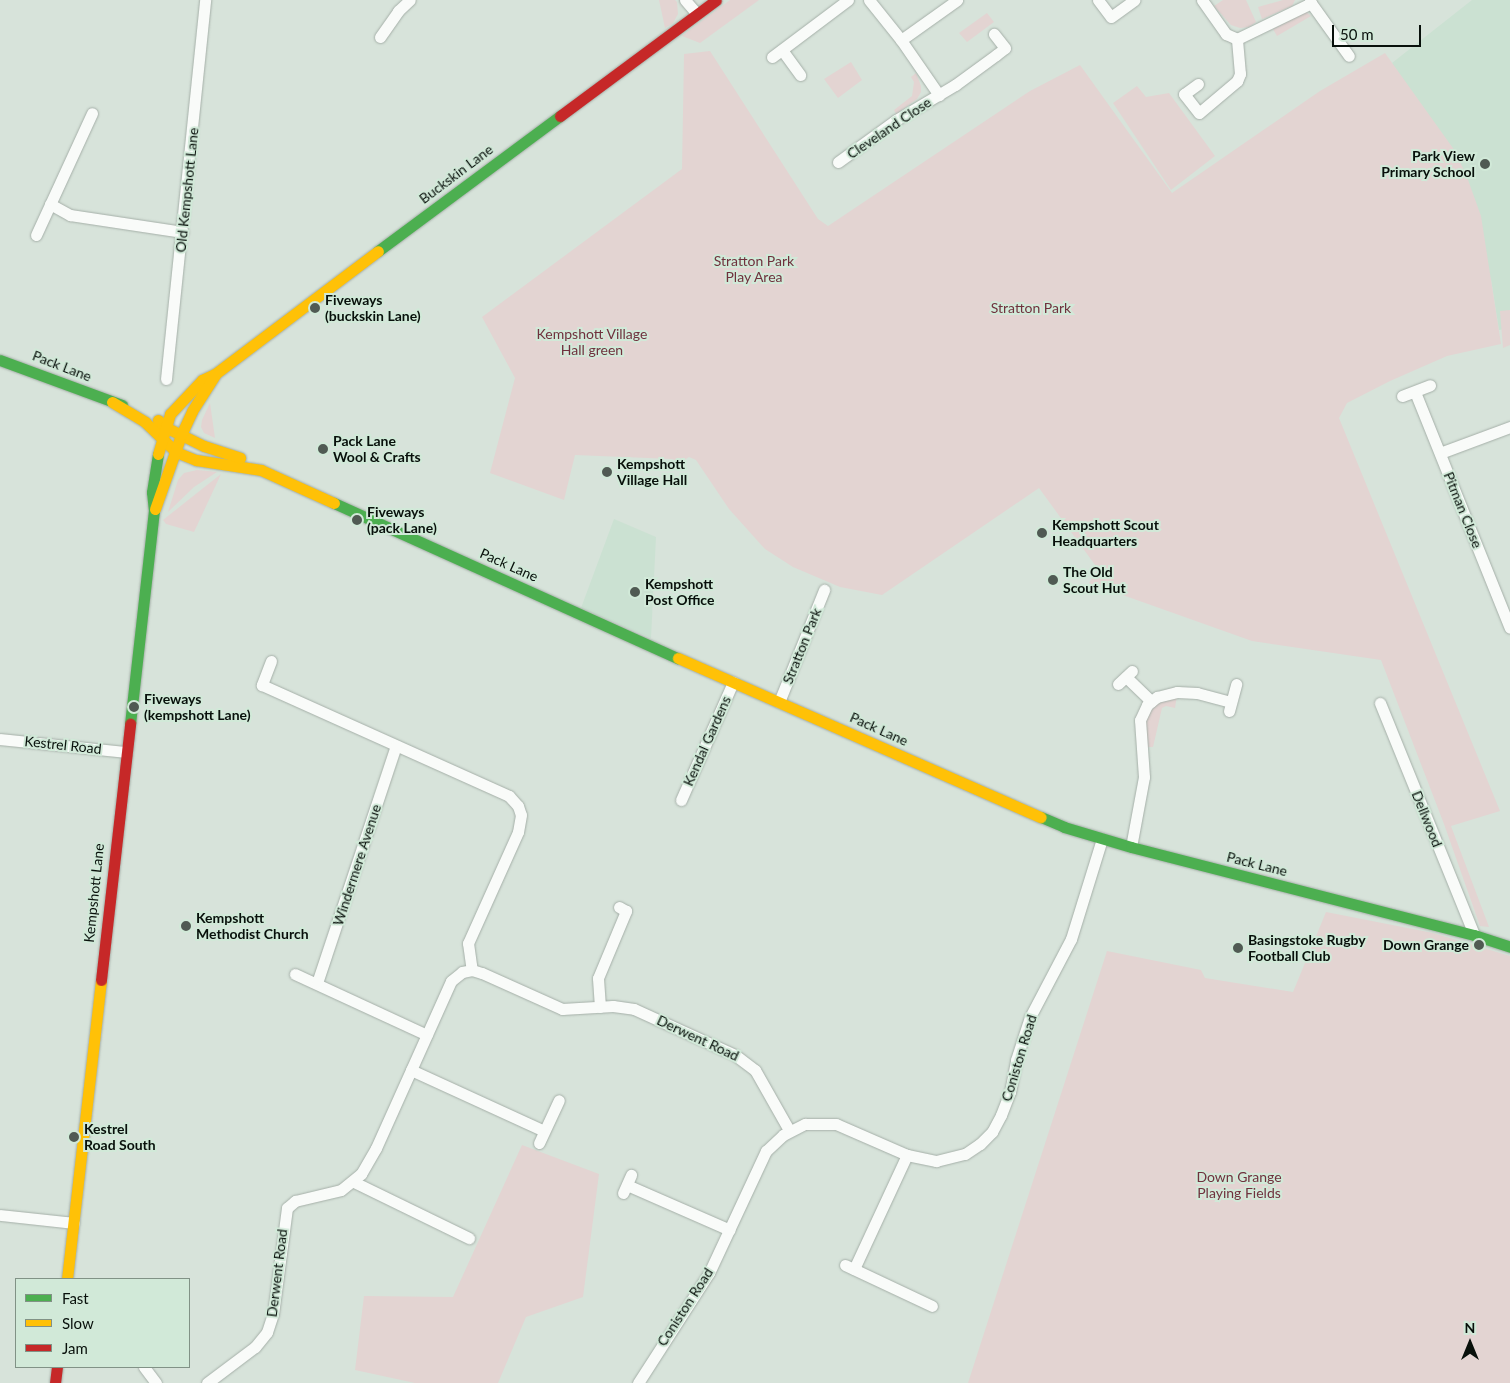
<!DOCTYPE html>
<html>
<head>
<meta charset="utf-8">
<style>
	body { margin:0 }
	#map { position:relative; width:1510px; height:1383px; overflow:hidden; background:#d7e3da; font-family:Lato,sans-serif }
	div>[style] { position:absolute }
	[style*='--x'] { left:calc(var(--x)*1px); top:calc(var(--y)*1px); width:calc(var(--w)*1px); rotate:calc(var(--a)*1deg) }
	.built>* { inset:0; background:#cbe1d2 }
	.green>* { inset:0; background:#e3d4d2 }
	.roads { filter:drop-shadow(0 0 1px #a5afa8) drop-shadow(0 0 1px #a5afa8) }
	.street>* { height:11px; margin:-5.5px; padding:0 5.5px; transform-origin:5.5px; border-radius:5.5px; background:#f9fbf9 }
	.fast>* { height:11px; margin:-5.5px; padding:0 5.5px; transform-origin:5.5px; border-radius:5.5px; background:#4caf50 }
	.slow>* { height:11px; margin:-5.5px; padding:0 5.5px; transform-origin:5.5px; border-radius:5.5px; background:#ffc107 }
	.jam>* { height:11px; margin:-5.5px; padding:0 5.5px; transform-origin:5.5px; border-radius:5.5px; background:#c62828 }
	.dots>* { width:14px; height:14px; translate:-50% -50%; box-sizing:border-box; border:2px solid #d1e9d8; border-radius:50% }
	span { translate:-50% -50%; white-space:nowrap; text-align:center; line-height:1.15; -webkit-text-stroke:4px #d1e9d8; paint-order:stroke }
	.street-label { font-size:14px; color:#08100b }
	.poi-label { font-size:14px; color:#08100b; font-weight:700 }
	.right { translate:-100% -50%; text-align:right }
	.left { translate:0 -50%; text-align:left }
	.park-label { font-size:14px; color:#6f313d }
	.legend { position:absolute; left:15px; top:1278px; width:175px; height:90px; box-sizing:border-box; background:#d1e9d8; border:1px solid #819286; margin:0; padding:6px 9px; list-style:none; font-size:15px; color:#08100b }
	.legend li { display:flex; align-items:center; gap:10px; height:25px }
	.legend b { width:25px; border:1px solid #819286 }
	.north { position:absolute; left:1445px; top:1318px; width:50px; height:50px; -webkit-text-stroke:4px #d1e9d8; paint-order:stroke; rotate:0deg; font-size:14px; font-weight:700; line-height:20px; text-align:center; color:#08100b }
	.north::after { content:''; display:block; margin:auto; width:18px; height:22px; background:#08100b; clip-path:polygon(50% 0,100% 100%,50% 72%,0 100%) }
	.scale { position:absolute; left:1332px; top:25px; width:89px; height:22px; box-sizing:border-box; border:2px solid #08100b; border-top:0; padding-left:6px; font-size:15px; line-height:18px; white-space:nowrap; color:#08100b; -webkit-text-stroke:4px #d1e9d8; paint-order:stroke }
</style>
</head>
<body>
<div id="map">
	<div class="built">
		<i style="clip-path:polygon(1472px 0,1510px 0,1510px 328px,1499px 330px,1491px 279px,1392px 63px)"></i>
		<i style="clip-path:polygon(614px 519px,656px 537px,651px 638px,581px 608px)"></i>
	</div>
	<div class="green">
		<i style="clip-path:polygon(659px 0,675px 0,677px 2px,678px 14px,673px 23px,665px 28px)"></i>
		<i style="clip-path:polygon(730px 0,759px 0,700px 43px,682px 36px)"></i>
		<i style="clip-path:polygon(1223px 0,1246px 0,1256px 22px,1249px 27px,1240px 28px,1231px 25px,1214px 6px)"></i>
		<i style="clip-path:polygon(1283px 0,1295px 0,1292px 6px,1262px 19px,1258px 7px)"></i>
		<i style="clip-path:polygon(1306px 12px,1311px 16px,1277px 36px,1273px 29px)"></i>
		<i style="clip-path:polygon(987px 13px,994px 22px,967px 42px,959px 33px)"></i>
		<i style="clip-path:polygon(710px 51px,818px 219px,828px 226px,1030px 91px,1080px 65px,1172px 193px,1320px 91px,1385px 53px,1455px 151px,1467px 177px,1481px 216px,1501px 344px,1447px 356px,1390px 381px,1347px 403px,1339px 418px,1500px 811px,1451px 826px,1489px 927px,1480px 926px,1444px 824px,1381px 660px,1252px 641px,1089px 583px,1098px 569px,1039px 488px,882px 595px,840px 587px,793px 567px,765px 549px,729px 509px,696px 460px,689px 457px,681px 462px,672px 459px,575px 455px,564px 500px,490px 473px,515px 378px,482px 317px,682px 169px,684px 54px)"></i>
		<i style="clip-path:polygon(851px 62px,862px 80px,838px 98px,824px 79px)"></i>
		<i style="clip-path:polygon(916px 73px,921px 86px,921px 92px,917px 99px,896px 114px,894px 110px,912px 96px,914px 82px,911px 77px)"></i>
		<i style="clip-path:polygon(1137px 86px,1146px 97px,1169px 93px,1215px 156px,1171px 190px,1113px 103px)"></i>
		<i style="clip-path:polygon(1510px 310px,1510px 345px,1503px 348px,1500px 311px)"></i>
		<i style="clip-path:polygon(210px 403px,215px 438px,204px 433px,201px 427px,202px 420px)"></i>
		<i style="clip-path:polygon(197px 470px,217px 472px,194px 487px,168px 512px,178px 480px,184px 473px)"></i>
		<i style="clip-path:polygon(221px 474px,194px 532px,166px 524px,163px 520px)"></i>
		<i style="clip-path:polygon(1177px 695px,1175px 708px,1166px 706px,1162px 708px,1153px 747px,1144px 747px,1144px 713px,1150px 705px)"></i>
		<i style="clip-path:polygon(1326px 912px,1433px 933px,1510px 956px,1510px 1383px,968px 1383px,1107px 951px,1201px 970px,1205px 978px,1293px 992px)"></i>
		<i style="clip-path:polygon(522px 1145px,599px 1174px,583px 1297px,526px 1317px,498px 1383px,415px 1383px,355px 1370px,364px 1296px,453px 1297px)"></i>
	</div>
	<div class="roads">
		<div class="street">
			<i style="--x:685;--y:0;--w:18;--a:49"></i>
			<i style="--x:869;--y:0;--w:51;--a:51.3"></i>
			<i style="--x:901;--y:40;--w:67;--a:55.4"></i>
			<i style="--x:1098;--y:0;--w:21;--a:53"></i>
			<i style="--x:1111;--y:17;--w:29;--a:-36"></i>
			<i style="--x:1202;--y:0;--w:42;--a:54.8"></i>
			<i style="--x:1226;--y:34;--w:12;--a:24"></i>
			<i style="--x:1237;--y:39;--w:82;--a:-25.9"></i>
			<i style="--x:1311;--y:3;--w:3;--a:-108"></i>
			<i style="--x:1311;--y:3;--w:65;--a:54.4"></i>
			<i style="--x:380;--y:37;--w:32;--a:-55"></i>
			<i style="--x:398;--y:11;--w:16;--a:-43"></i>
			<i style="--x:901;--y:40;--w:69;--a:-35.5"></i>
			<i style="--x:782;--y:50;--w:31;--a:54"></i>
			<i style="--x:772;--y:57;--w:95;--a:-36.9"></i>
			<i style="--x:1198;--y:84;--w:17;--a:144"></i>
			<i style="--x:1184;--y:94;--w:24;--a:52"></i>
			<i style="--x:1199;--y:113;--w:50;--a:-40.1"></i>
			<i style="--x:1237;--y:81;--w:8;--a:-67"></i>
			<i style="--x:1240;--y:74;--w:35;--a:-95"></i>
			<i style="--x:838;--y:162;--w:72;--a:-35.9"></i>
			<i style="--x:896;--y:120;--w:69;--a:-30.7"></i>
			<i style="--x:955;--y:85;--w:51;--a:-36.2"></i>
			<i style="--x:996;--y:55;--w:11;--a:-38"></i>
			<i style="--x:1005;--y:48;--w:18;--a:-128"></i>
			<i style="--x:50;--y:204;--w:23;--a:29"></i>
			<i style="--x:70;--y:215;--w:114;--a:8.6"></i>
			<i style="--x:36;--y:235;--w:134;--a:-65.3"></i>
			<i style="--x:166;--y:379;--w:381;--a:-84.1"></i>
			<i style="--x:1415;--y:392;--w:254;--a:68.1"></i>
			<i style="--x:1402;--y:396;--w:30;--a:-21"></i>
			<i style="--x:1440;--y:453;--w:75;--a:-20.4"></i>
			<i style="--x:271;--y:661;--w:26;--a:111"></i>
			<i style="--x:262;--y:685;--w:271;--a:24.2"></i>
			<i style="--x:509;--y:796;--w:13;--a:48"></i>
			<i style="--x:518;--y:806;--w:9;--a:72"></i>
			<i style="--x:521;--y:815;--w:17;--a:100"></i>
			<i style="--x:518;--y:832;--w:122;--a:114.2"></i>
			<i style="--x:468;--y:943;--w:27;--a:82"></i>
			<i style="--x:1126;--y:677;--w:35;--a:44"></i>
			<i style="--x:1118;--y:684;--w:19;--a:-43"></i>
			<i style="--x:779;--y:702;--w:121;--a:-68.1"></i>
			<i style="--x:1380;--y:703;--w:250;--a:67.9"></i>
			<i style="--x:1229;--y:711;--w:28;--a:-75"></i>
			<i style="--x:0;--y:739;--w:127;--a:5.9"></i>
			<i style="--x:681;--y:800;--w:129;--a:-66.2"></i>
			<i style="--x:1131;--y:847;--w:71;--a:-79.5"></i>
			<i style="--x:1144;--y:777;--w:57;--a:-94"></i>
			<i style="--x:1140;--y:720;--w:17;--a:-65"></i>
			<i style="--x:1147;--y:705;--w:13;--a:-39"></i>
			<i style="--x:1157;--y:697;--w:21;--a:-14"></i>
			<i style="--x:1177;--y:692;--w:20;--a:3"></i>
			<i style="--x:1197;--y:693;--w:35;--a:15"></i>
			<i style="--x:295;--y:974;--w:145;--a:24.8"></i>
			<i style="--x:317;--y:983;--w:250;--a:-71.6"></i>
			<i style="--x:600;--y:1007;--w:29;--a:-94"></i>
			<i style="--x:598;--y:978;--w:73;--a:-67.3"></i>
			<i style="--x:626;--y:911;--w:8;--a:-150"></i>
			<i style="--x:411;--y:1070;--w:146;--a:24.6"></i>
			<i style="--x:539;--y:1143;--w:47;--a:-65.1"></i>
			<i style="--x:354;--y:1182;--w:128;--a:26"></i>
			<i style="--x:627;--y:1185;--w:112;--a:23.6"></i>
			<i style="--x:623;--y:1193;--w:20;--a:-66"></i>
			<i style="--x:0;--y:1215;--w:74;--a:6.2"></i>
			<i style="--x:845;--y:1265;--w:96;--a:25.2"></i>
			<i style="--x:854;--y:1269;--w:126;--a:-65.1"></i>
			<i style="--x:144;--y:1367;--w:20;--a:53"></i>
			<i style="--x:207;--y:1383;--w:60;--a:-36.9"></i>
			<i style="--x:255;--y:1347;--w:19;--a:-51"></i>
			<i style="--x:267;--y:1332;--w:19;--a:-72"></i>
			<i style="--x:273;--y:1314;--w:107;--a:-82.5"></i>
			<i style="--x:287;--y:1208;--w:11;--a:-41"></i>
			<i style="--x:295;--y:1201;--w:47;--a:-13.4"></i>
			<i style="--x:341;--y:1190;--w:26;--a:-39"></i>
			<i style="--x:361;--y:1174;--w:30;--a:-60"></i>
			<i style="--x:376;--y:1148;--w:183;--a:-65.8"></i>
			<i style="--x:451;--y:981;--w:14;--a:-39"></i>
			<i style="--x:462;--y:972;--w:10;--a:-11"></i>
			<i style="--x:472;--y:970;--w:10;--a:17"></i>
			<i style="--x:482;--y:973;--w:88;--a:24.2"></i>
			<i style="--x:562;--y:1009;--w:51;--a:-3.4"></i>
			<i style="--x:613;--y:1006;--w:21;--a:8"></i>
			<i style="--x:634;--y:1009;--w:111;--a:24.5"></i>
			<i style="--x:735;--y:1055;--w:25;--a:37"></i>
			<i style="--x:755;--y:1070;--w:69;--a:60.5"></i>
			<i style="--x:638;--y:1383;--w:131;--a:-57.2"></i>
			<i style="--x:709;--y:1273;--w:135;--a:-65"></i>
			<i style="--x:766;--y:1151;--w:23;--a:-43"></i>
			<i style="--x:783;--y:1135;--w:25;--a:-27"></i>
			<i style="--x:805;--y:1124;--w:31;--a:0"></i>
			<i style="--x:836;--y:1124;--w:77;--a:23.6"></i>
			<i style="--x:907;--y:1155;--w:30;--a:12"></i>
			<i style="--x:936;--y:1161;--w:30;--a:-14"></i>
			<i style="--x:965;--y:1154;--w:18;--a:-34"></i>
			<i style="--x:980;--y:1144;--w:17;--a:-45"></i>
			<i style="--x:992;--y:1132;--w:19;--a:-62"></i>
			<i style="--x:1001;--y:1115;--w:25;--a:-69"></i>
			<i style="--x:1010;--y:1092;--w:33;--a:-79"></i>
			<i style="--x:1016;--y:1060;--w:45;--a:-72"></i>
			<i style="--x:1030;--y:1017;--w:88;--a:-62.3"></i>
			<i style="--x:1071;--y:939;--w:105;--a:-72.8"></i>
		</div>
		<div class="fast">
			<i style="--x:378;--y:251;--w:227;--a:-36.6"></i>
			<i style="--x:0;--y:360;--w:130;--a:20.2"></i>
			<i style="--x:334;--y:503;--w:377;--a:24.3"></i>
			<i style="--x:130;--y:724;--w:214;--a:-83.6"></i>
			<i style="--x:154;--y:511;--w:19;--a:-96"></i>
			<i style="--x:152;--y:492;--w:38;--a:-81"></i>
			<i style="--x:1041;--y:817;--w:25;--a:23"></i>
			<i style="--x:1064;--y:827;--w:70;--a:16.6"></i>
			<i style="--x:1131;--y:847;--w:354;--a:14.4"></i>
			<i style="--x:1474;--y:935;--w:38;--a:18"></i>
		</div>
		<div class="slow">
			<i style="--x:112;--y:402;--w:39;--a:31"></i>
			<i style="--x:145;--y:422;--w:43;--a:44.1"></i>
			<i style="--x:176;--y:452;--w:22;--a:22"></i>
			<i style="--x:196;--y:460;--w:66;--a:8.7"></i>
			<i style="--x:261;--y:470;--w:80;--a:24.3"></i>
			<i style="--x:158;--y:420;--w:10;--a:45"></i>
			<i style="--x:165;--y:427;--w:43;--a:26"></i>
			<i style="--x:204;--y:446;--w:38;--a:18"></i>
			<i style="--x:158;--y:454;--w:42;--a:-73.3"></i>
			<i style="--x:170;--y:414;--w:47;--a:-46.7"></i>
			<i style="--x:202;--y:380;--w:14;--a:-25"></i>
			<i style="--x:215;--y:374;--w:204;--a:-37"></i>
			<i style="--x:155;--y:509;--w:78;--a:-70.6"></i>
			<i style="--x:181;--y:435;--w:26;--a:-65"></i>
			<i style="--x:192;--y:411;--w:43;--a:-57.4"></i>
			<i style="--x:678;--y:658;--w:396;--a:23.7"></i>
			<i style="--x:67;--y:1279;--w:301;--a:-83.5"></i>
		</div>
		<div class="jam">
			<i style="--x:560;--y:116;--w:194;--a:-36.6"></i>
			<i style="--x:101;--y:980;--w:258;--a:-83.5"></i>
			<i style="--x:55;--y:1383;--w:16;--a:-83"></i>
		</div>
	</div>
	<div class="dots">
		<i style="left:1485px;top:164px;background:#505a53"></i>
		<i style="left:315px;top:308px;background:#505a53"></i>
		<i style="left:323px;top:449px;background:#505a53"></i>
		<i style="left:607px;top:472px;background:#505a53"></i>
		<i style="left:357px;top:520px;background:#505a53"></i>
		<i style="left:1042px;top:533px;background:#505a53"></i>
		<i style="left:1053px;top:580px;background:#505a53"></i>
		<i style="left:635px;top:592px;background:#505a53"></i>
		<i style="left:134px;top:707px;background:#505a53"></i>
		<i style="left:186px;top:926px;background:#505a53"></i>
		<i style="left:1479px;top:945px;background:#505a53"></i>
		<i style="left:1238px;top:948px;background:#505a53"></i>
		<i style="left:74px;top:1137px;background:#505a53"></i>
	</div>
	<div class="street-label">
		<span style="left:889px;top:128px;rotate:-34deg">Cleveland Close</span>
		<span style="left:456px;top:174px;rotate:-37deg">Buckskin Lane</span>
		<span style="left:187px;top:190px;rotate:-84deg">Old Kempshott Lane</span>
		<span style="left:62px;top:366px;rotate:21deg">Pack Lane</span>
		<span style="left:1463px;top:510px;rotate:68deg">Pitman Close</span>
		<span style="left:509px;top:565px;rotate:24deg">Pack Lane</span>
		<span style="left:802px;top:646px;rotate:-68deg">Stratton Park</span>
		<span style="left:879px;top:729px;rotate:24deg">Pack Lane</span>
		<span style="left:707px;top:741px;rotate:-66deg">Kendal Gardens</span>
		<span style="left:63px;top:745px;rotate:6deg">Kestrel Road</span>
		<span style="left:1427px;top:819px;rotate:68deg">Dellwood</span>
		<span style="left:1257px;top:864px;rotate:14deg">Pack Lane</span>
		<span style="left:357px;top:865px;rotate:-72deg">Windermere Avenue</span>
		<span style="left:94px;top:893px;rotate:-84deg">Kempshott Lane</span>
		<span style="left:698px;top:1038px;rotate:25deg">Derwent Road</span>
		<span style="left:1019px;top:1058px;rotate:-73deg">Coniston Road</span>
		<span style="left:277px;top:1273px;rotate:-83deg">Derwent Road</span>
		<span style="left:685px;top:1307px;rotate:-57deg">Coniston Road</span>
	</div>
	<div class="poi-label">
		<span class="right" style="left:1475px;top:164px">Park View<br>Primary School</span>
		<span class="left" style="left:325px;top:308px">Fiveways<br>(buckskin Lane)</span>
		<span class="left" style="left:333px;top:449px">Pack Lane<br>Wool &amp; Crafts</span>
		<span class="left" style="left:617px;top:472px">Kempshott<br>Village Hall</span>
		<span class="left" style="left:367px;top:520px">Fiveways<br>(pack Lane)</span>
		<span class="left" style="left:1052px;top:533px">Kempshott Scout<br>Headquarters</span>
		<span class="left" style="left:1063px;top:580px">The Old<br>Scout Hut</span>
		<span class="left" style="left:645px;top:592px">Kempshott<br>Post Office</span>
		<span class="left" style="left:144px;top:707px">Fiveways<br>(kempshott Lane)</span>
		<span class="left" style="left:196px;top:926px">Kempshott<br>Methodist Church</span>
		<span class="left" style="left:1248px;top:948px">Basingstoke Rugby<br>Football Club</span>
		<span class="right" style="left:1469px;top:945px">Down Grange</span>
		<span class="left" style="left:84px;top:1137px">Kestrel<br>Road South</span>
	</div>
	<div class="park-label">
		<span style="left:754px;top:269px">Stratton Park<br>Play Area</span>
		<span style="left:1031px;top:308px">Stratton Park</span>
		<span style="left:592px;top:342px">Kempshott Village<br>Hall green</span>
		<span style="left:1239px;top:1185px">Down Grange<br>Playing Fields</span>
	</div>
	<ul class="legend">
	<li><b style="height:6px;background:#4caf50"></b>Fast</li>
	<li><b style="height:6px;background:#ffc107"></b>Slow</li>
	<li><b style="height:6px;background:#c62828"></b>Jam</li>
	</ul>
	<div class="north">N</div>
	<div class="scale">50 m</div>
</div>
</body>
</html>
